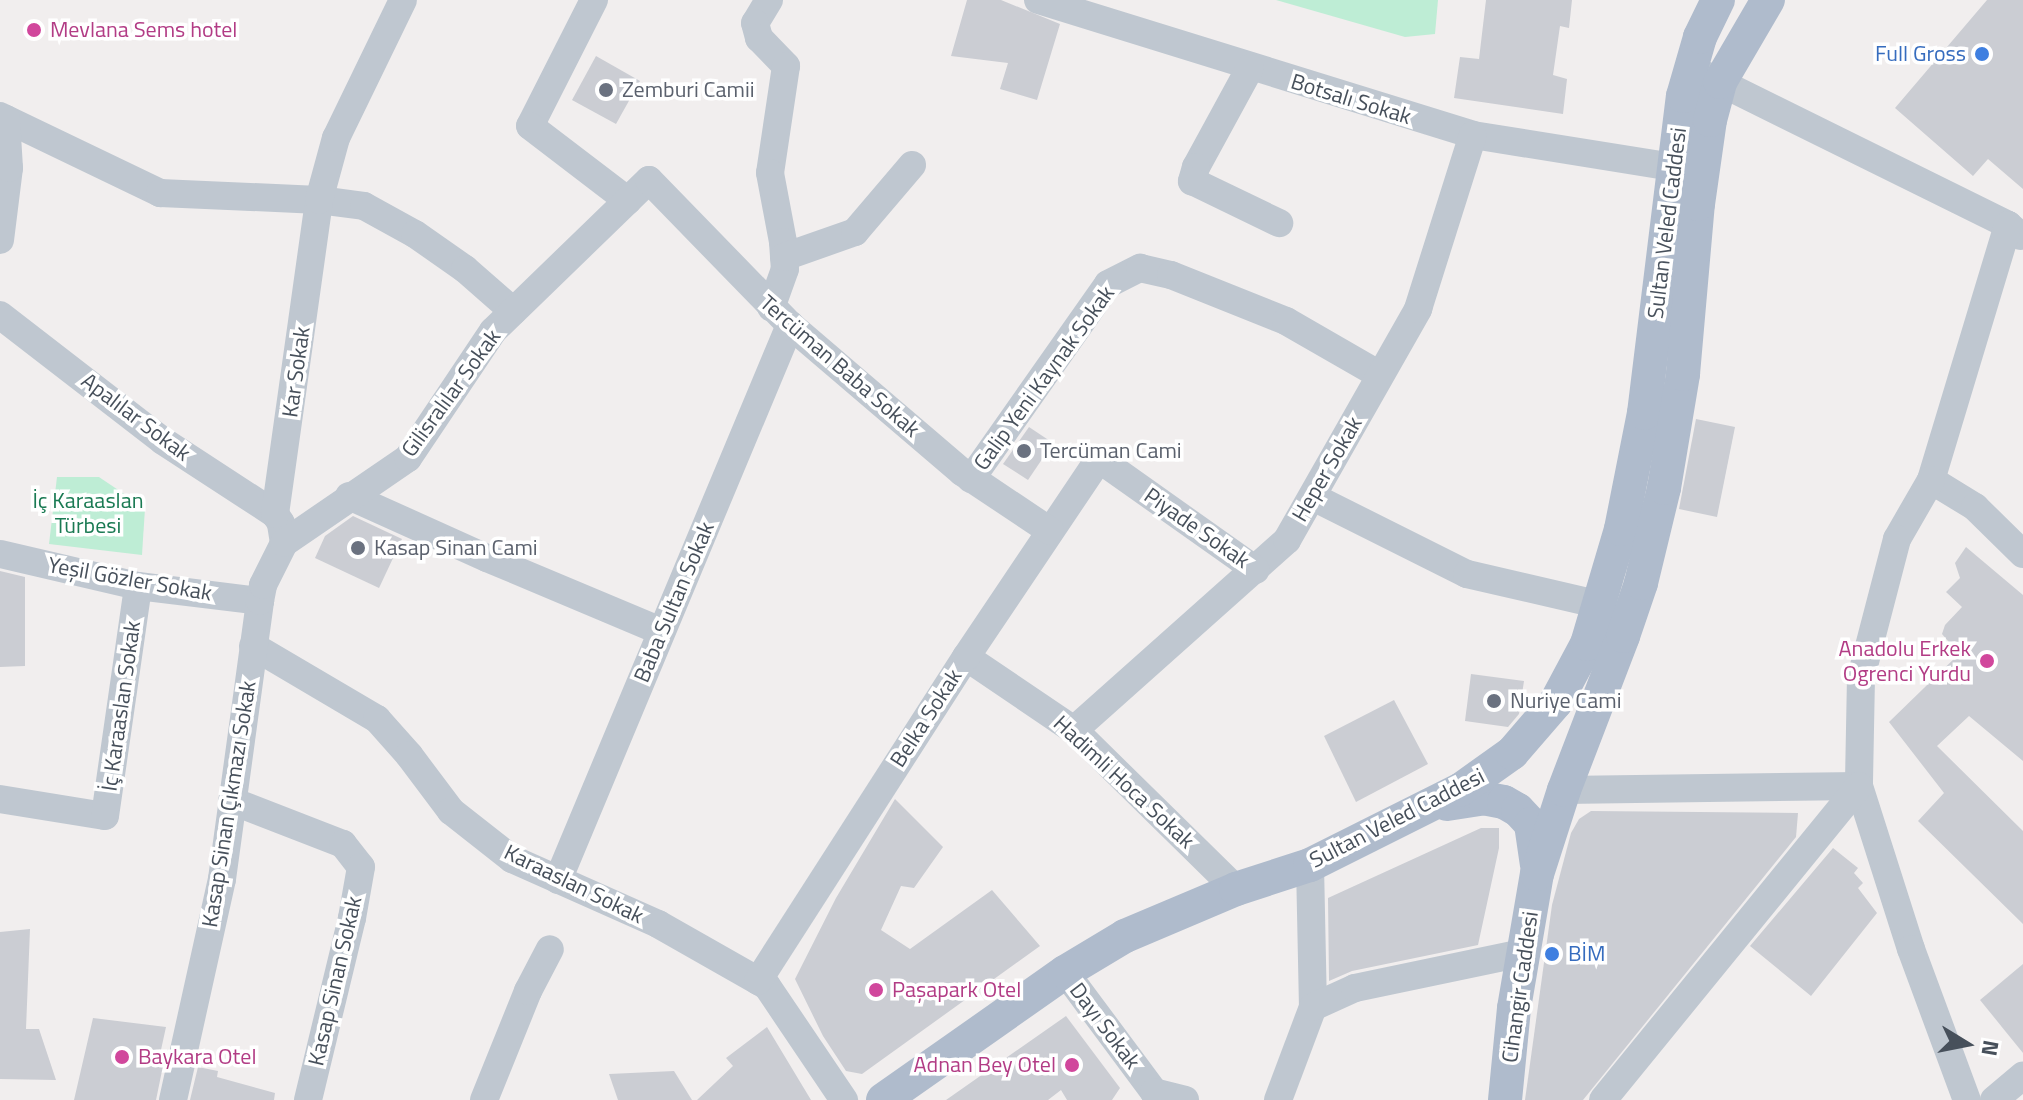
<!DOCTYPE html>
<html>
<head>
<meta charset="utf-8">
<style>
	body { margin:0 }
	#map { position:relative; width:2023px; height:1100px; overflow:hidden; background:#f1eeee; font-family:"Titillium Web",sans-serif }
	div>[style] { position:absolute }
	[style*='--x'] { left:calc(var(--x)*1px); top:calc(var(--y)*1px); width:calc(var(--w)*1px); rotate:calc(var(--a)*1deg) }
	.green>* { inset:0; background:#beedd5 }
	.building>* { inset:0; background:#cbcdd3 }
	.minor>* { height:28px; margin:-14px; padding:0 14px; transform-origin:14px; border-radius:14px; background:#bfc7d0 }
	.major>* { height:34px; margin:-17px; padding:0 17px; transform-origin:17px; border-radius:17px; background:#afbbcc }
	.dots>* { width:22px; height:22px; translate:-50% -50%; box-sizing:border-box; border:4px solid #fff; border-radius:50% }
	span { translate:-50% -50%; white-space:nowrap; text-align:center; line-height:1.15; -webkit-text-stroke:7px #fff; paint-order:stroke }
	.hotel-label { font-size:22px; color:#b23c85 }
	.left { translate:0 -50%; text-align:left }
	.right { translate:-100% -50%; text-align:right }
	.shop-label { font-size:22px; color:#366cbe }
	.worship-label { font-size:22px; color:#5b616d }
	.street-label { font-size:22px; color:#47505b }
	.park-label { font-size:22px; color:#1a7a53 }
	.north { position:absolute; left:1927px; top:1004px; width:80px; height:80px; -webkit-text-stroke:6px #fff; paint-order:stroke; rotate:100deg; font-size:22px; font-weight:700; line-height:32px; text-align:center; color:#47505b }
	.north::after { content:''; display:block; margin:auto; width:28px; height:36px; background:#47505b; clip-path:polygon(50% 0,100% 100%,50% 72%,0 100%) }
</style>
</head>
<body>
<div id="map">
	<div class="green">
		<i style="clip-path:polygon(1276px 0,1438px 0,1435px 34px,1405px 37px)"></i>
		<i style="clip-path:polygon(57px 477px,99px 477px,145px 508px,142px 555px,49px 544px)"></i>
	</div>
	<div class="building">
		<i style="clip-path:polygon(967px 0,1001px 0,1060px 24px,1037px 100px,1000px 89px,1008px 63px,951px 56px)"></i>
		<i style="clip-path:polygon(1486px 0,1572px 0,1569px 28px,1560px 26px,1553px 75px,1567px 79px,1563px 114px,1454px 98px,1460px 57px,1479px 59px)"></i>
		<i style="clip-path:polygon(1987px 0,2023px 0,2023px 189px,1988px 159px,1973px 176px,1895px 108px)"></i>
		<i style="clip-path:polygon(596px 56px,640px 81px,616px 124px,572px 100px)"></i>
		<i style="clip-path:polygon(1696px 419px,1735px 427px,1717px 517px,1679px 509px)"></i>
		<i style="clip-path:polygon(1029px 427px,1053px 443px,1028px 480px,1003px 464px)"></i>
		<i style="clip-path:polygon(353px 516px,402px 539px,379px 588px,315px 558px,325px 536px)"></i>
		<i style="clip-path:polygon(1966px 547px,2023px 595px,2023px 761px,1969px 716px,1937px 746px,2023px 831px,2023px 924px,1918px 821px,1944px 793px,1889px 722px,1959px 654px,1942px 634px,1945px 625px,1962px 607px,1946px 592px,1960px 578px,1955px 563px)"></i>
		<i style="clip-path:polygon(0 571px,25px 577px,25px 666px,0 667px)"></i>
		<i style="clip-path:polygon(1471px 674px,1524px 681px,1519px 714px,1508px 727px,1465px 721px)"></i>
		<i style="clip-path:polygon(1394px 700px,1428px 764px,1356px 802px,1324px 736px)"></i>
		<i style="clip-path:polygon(895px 799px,943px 847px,914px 888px,901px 886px,881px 930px,910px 949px,992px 890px,1040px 946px,862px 1074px,846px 1071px,823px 1036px,795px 979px,836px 898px)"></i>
		<i style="clip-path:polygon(1591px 811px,1798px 813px,1796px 837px,1583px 1100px,1525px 1100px,1552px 905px,1571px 833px,1579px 819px)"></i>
		<i style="clip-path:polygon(1481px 828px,1499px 828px,1499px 848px,1478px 945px,1352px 971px,1329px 981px,1328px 898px)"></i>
		<i style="clip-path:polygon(1833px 848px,1858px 868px,1854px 873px,1863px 883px,1858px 888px,1877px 913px,1811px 996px,1750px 946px)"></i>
		<i style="clip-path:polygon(30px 929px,26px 1029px,39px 1029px,56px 1080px,0 1079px,0 932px)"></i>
		<i style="clip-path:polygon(2023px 964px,2023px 1053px,1980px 1000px)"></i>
		<i style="clip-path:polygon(1066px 1016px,1120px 1088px,1112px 1100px,1067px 1100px,1061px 1090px,1048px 1100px,946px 1100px)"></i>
		<i style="clip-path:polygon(93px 1018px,166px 1027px,159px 1059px,164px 1061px,156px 1100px,74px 1100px)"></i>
		<i style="clip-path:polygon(767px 1027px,811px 1100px,697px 1100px,733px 1066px,726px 1058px)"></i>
		<i style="clip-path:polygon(198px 1067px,218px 1071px,217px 1077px,275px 1093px,274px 1100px,190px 1100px)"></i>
		<i style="clip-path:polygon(674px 1071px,692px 1100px,618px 1100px,609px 1074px)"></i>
	</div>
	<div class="minor">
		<i style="--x:594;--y:0;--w:141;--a:116.9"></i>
		<i style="--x:530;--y:126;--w:123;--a:37.4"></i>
		<i style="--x:769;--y:0;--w:27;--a:121"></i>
		<i style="--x:755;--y:23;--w:16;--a:75"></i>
		<i style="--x:759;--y:38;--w:39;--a:46"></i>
		<i style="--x:786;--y:66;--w:108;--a:98.5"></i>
		<i style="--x:770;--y:173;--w:70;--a:79.3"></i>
		<i style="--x:783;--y:242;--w:27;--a:86"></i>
		<i style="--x:785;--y:269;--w:41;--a:109.7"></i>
		<i style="--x:1038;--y:0;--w:455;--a:17.2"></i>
		<i style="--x:1473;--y:135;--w:203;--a:9.1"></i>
		<i style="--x:1250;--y:68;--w:113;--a:118.6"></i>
		<i style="--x:1196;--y:167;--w:15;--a:106"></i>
		<i style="--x:1192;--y:181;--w:97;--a:25.8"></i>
		<i style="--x:1701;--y:73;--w:343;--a:26.3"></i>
		<i style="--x:2008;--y:225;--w:17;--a:40"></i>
		<i style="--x:0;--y:116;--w:178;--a:25.7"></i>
		<i style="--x:160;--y:193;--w:159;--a:2.5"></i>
		<i style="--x:319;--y:200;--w:45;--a:7.6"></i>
		<i style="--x:364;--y:206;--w:58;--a:28.8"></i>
		<i style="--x:415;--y:234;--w:61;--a:35"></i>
		<i style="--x:465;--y:269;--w:64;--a:41.2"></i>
		<i style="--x:2008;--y:225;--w:266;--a:106.8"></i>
		<i style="--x:1931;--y:480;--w:52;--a:31.5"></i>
		<i style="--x:1975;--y:507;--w:67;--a:44.4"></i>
		<i style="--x:0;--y:240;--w:73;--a:-82.9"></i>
		<i style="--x:9;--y:168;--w:49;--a:-93.5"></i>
		<i style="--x:784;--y:257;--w:75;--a:-19.4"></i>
		<i style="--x:855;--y:232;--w:88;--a:-49.6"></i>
		<i style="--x:0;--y:315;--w:206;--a:37.7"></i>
		<i style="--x:163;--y:441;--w:134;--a:33.1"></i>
		<i style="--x:971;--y:479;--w:238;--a:-54.9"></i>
		<i style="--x:1108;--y:284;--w:36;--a:-27"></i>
		<i style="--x:1140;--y:268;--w:32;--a:13"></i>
		<i style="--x:1171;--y:275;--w:124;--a:21.8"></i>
		<i style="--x:1286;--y:321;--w:108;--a:29.9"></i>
		<i style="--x:1931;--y:480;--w:68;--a:120"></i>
		<i style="--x:1897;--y:539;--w:143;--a:104.6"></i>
		<i style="--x:1861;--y:677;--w:109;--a:91.1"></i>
		<i style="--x:1859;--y:786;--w:171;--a:72.3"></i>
		<i style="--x:1911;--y:949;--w:161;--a:69.7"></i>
		<i style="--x:349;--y:496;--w:151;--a:24.2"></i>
		<i style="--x:487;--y:558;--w:189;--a:22.8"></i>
		<i style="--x:1313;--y:497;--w:172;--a:26.6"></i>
		<i style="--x:1467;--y:574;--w:138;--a:13"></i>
		<i style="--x:284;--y:543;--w:20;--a:-99"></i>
		<i style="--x:281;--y:523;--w:11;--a:-124"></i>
		<i style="--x:275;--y:514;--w:317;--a:-82"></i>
		<i style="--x:319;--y:200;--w:64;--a:-74.7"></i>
		<i style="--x:336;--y:138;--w:153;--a:-64.1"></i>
		<i style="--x:0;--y:554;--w:142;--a:13.1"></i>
		<i style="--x:138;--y:586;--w:123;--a:7"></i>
		<i style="--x:253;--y:646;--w:144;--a:30.5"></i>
		<i style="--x:377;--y:719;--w:48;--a:48.4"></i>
		<i style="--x:409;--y:755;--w:70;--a:53.1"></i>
		<i style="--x:451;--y:811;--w:78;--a:38.2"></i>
		<i style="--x:512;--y:859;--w:160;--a:24"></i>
		<i style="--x:658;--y:924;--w:125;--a:29.6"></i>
		<i style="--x:767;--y:986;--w:138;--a:56"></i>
		<i style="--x:966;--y:657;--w:130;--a:34.1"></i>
		<i style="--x:1074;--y:730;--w:227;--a:44.5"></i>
		<i style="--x:1074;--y:730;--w:285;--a:-41.7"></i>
		<i style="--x:1287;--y:540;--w:266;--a:-60.4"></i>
		<i style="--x:1418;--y:309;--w:182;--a:-72.5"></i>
		<i style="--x:1564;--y:790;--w:295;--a:-0.8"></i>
		<i style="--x:1859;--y:786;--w:405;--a:129.2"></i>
		<i style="--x:0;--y:799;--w:106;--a:9.2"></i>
		<i style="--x:105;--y:816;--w:232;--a:-81.8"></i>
		<i style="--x:232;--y:801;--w:119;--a:21.2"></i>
		<i style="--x:343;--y:844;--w:29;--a:52"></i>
		<i style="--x:361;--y:867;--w:52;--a:100"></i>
		<i style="--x:352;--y:918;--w:187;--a:103.6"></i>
		<i style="--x:1310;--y:865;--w:142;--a:88.8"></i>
		<i style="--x:558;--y:880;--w:602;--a:-67.31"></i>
		<i style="--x:1065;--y:972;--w:149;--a:53.4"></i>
		<i style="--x:1154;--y:1092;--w:32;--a:14"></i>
		<i style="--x:758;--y:981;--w:385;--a:-57.3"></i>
		<i style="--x:966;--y:657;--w:239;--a:-56.1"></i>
		<i style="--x:1099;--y:459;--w:192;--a:35.3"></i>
		<i style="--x:173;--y:1100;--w:226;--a:-77.5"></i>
		<i style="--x:222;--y:879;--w:281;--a:-82.2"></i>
		<i style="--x:260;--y:601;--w:16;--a:-79"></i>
		<i style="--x:263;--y:585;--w:47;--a:-63.4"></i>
		<i style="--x:284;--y:543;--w:150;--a:-34.4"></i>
		<i style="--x:408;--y:458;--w:153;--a:-56.2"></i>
		<i style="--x:493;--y:331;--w:217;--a:-44.1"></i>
		<i style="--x:649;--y:180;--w:202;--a:45.8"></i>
		<i style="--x:790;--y:325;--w:226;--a:40.5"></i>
		<i style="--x:962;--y:472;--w:106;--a:33.8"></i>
		<i style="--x:484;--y:1100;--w:118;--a:-68"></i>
		<i style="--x:528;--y:991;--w:47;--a:-62.4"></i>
		<i style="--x:1278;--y:1100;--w:99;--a:-69.4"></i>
		<i style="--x:1313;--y:1007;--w:46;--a:-24.3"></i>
		<i style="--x:1355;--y:988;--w:171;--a:-11.8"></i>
		<i style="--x:1994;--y:1100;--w:38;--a:-40"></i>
	</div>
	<div class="major">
		<i style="--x:1447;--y:804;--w:36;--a:-9"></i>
		<i style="--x:1483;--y:798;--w:21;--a:11"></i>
		<i style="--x:1504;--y:802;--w:16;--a:30"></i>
		<i style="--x:1518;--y:810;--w:19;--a:47"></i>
		<i style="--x:1531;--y:824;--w:41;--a:81.7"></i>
		<i style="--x:883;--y:1100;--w:223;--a:-35.1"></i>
		<i style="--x:1065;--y:972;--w:70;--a:-31"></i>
		<i style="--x:1125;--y:936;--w:121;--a:-22.9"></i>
		<i style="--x:1236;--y:889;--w:78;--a:-18"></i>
		<i style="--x:1310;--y:865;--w:168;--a:-26.6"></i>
		<i style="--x:1460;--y:790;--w:64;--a:-35.4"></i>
		<i style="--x:1512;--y:753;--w:67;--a:-49.2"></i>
		<i style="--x:1556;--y:702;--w:66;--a:-61.9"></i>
		<i style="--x:1587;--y:644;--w:120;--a:-73.5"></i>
		<i style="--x:1621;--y:529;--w:118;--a:-78.8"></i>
		<i style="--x:1644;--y:413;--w:319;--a:-83"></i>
		<i style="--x:1683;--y:96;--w:61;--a:-73.9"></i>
		<i style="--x:1700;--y:37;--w:41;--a:-64.1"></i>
		<i style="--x:1505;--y:1100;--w:92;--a:-84.4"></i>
		<i style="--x:1514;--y:1008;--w:136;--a:-80.3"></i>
		<i style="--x:1537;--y:874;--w:88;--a:-72.2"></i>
		<i style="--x:1564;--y:790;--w:165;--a:-69"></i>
		<i style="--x:1623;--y:636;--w:56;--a:-71.2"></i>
		<i style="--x:1641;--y:583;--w:98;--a:-76.4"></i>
		<i style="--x:1664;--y:488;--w:116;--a:-80.5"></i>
		<i style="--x:1683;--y:374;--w:171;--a:-85"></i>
		<i style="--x:1698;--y:204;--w:85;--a:-81.9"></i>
		<i style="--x:1710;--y:120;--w:39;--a:-75"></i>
		<i style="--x:1720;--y:82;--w:95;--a:-59.7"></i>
	</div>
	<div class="dots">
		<i style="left:34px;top:30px;background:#d1479c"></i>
		<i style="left:1982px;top:54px;background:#3f7fe0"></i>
		<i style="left:606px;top:90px;background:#6b7280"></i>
		<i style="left:1024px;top:451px;background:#6b7280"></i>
		<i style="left:358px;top:548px;background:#6b7280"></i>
		<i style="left:1987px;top:661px;background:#d1479c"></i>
		<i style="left:1494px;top:701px;background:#6b7280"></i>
		<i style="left:1552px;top:954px;background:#3f7fe0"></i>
		<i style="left:876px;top:990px;background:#d1479c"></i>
		<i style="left:122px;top:1057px;background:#d1479c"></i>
		<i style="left:1072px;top:1065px;background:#d1479c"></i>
	</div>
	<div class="hotel-label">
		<span class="left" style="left:50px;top:30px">Mevlana Sems hotel</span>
		<span class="right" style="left:1971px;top:661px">Anadolu Erkek<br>Ogrenci Yurdu</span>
		<span class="left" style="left:892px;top:990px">Paşapark Otel</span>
		<span class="left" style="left:138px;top:1057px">Baykara Otel</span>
		<span class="right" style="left:1056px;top:1065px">Adnan Bey Otel</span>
	</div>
	<div class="shop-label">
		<span class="right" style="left:1966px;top:54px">Full Gross</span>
		<span class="left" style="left:1568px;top:954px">BİM</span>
	</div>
	<div class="worship-label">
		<span class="left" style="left:622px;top:90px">Zemburi Camii</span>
		<span class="left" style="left:1040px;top:451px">Tercüman Cami</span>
		<span class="left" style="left:374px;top:548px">Kasap Sinan Cami</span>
		<span class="left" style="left:1510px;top:701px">Nuriye Cami</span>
	</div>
	<div class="street-label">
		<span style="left:1351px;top:99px;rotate:17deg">Botsalı Sokak</span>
		<span style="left:1667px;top:223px;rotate:-83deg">Sultan Veled Caddesi</span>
		<span style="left:840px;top:366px;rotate:41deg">Tercüman Baba Sokak</span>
		<span style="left:296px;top:372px;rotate:-82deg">Kar Sokak</span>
		<span style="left:1044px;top:378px;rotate:-54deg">Galip Yeni Kaynak Sokak</span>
		<span style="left:451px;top:393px;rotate:-54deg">Gilisralılar Sokak</span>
		<span style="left:136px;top:417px;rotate:37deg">Apalılar Sokak</span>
		<span style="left:1327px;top:469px;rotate:-60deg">Heper Sokak</span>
		<span style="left:1197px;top:528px;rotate:35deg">Piyade Sokak</span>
		<span style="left:130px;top:579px;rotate:10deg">Yeşil Gözler Sokak</span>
		<span style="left:674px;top:602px;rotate:-67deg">Baba Sultan Sokak</span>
		<span style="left:121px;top:706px;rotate:-82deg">İç Karaaslan Sokak</span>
		<span style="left:926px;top:718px;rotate:-57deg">Belka Sokak</span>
		<span style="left:1124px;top:782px;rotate:43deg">Hadimli Hoca Sokak</span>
		<span style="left:229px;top:804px;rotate:-81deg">Kasap Sinan Çıkmazı Sokak</span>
		<span style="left:1397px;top:818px;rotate:-27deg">Sultan Veled Caddesi</span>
		<span style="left:574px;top:884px;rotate:26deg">Karaaslan Sokak</span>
		<span style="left:335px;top:981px;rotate:-77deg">Kasap Sinan Sokak</span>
		<span style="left:1520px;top:987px;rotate:-82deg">Cihangir Caddesi</span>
		<span style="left:1105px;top:1026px;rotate:53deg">Dayı Sokak</span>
	</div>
	<div class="park-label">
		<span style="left:88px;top:513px">İç Karaaslan<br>Türbesi</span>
	</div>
	<div class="north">N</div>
</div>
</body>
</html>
